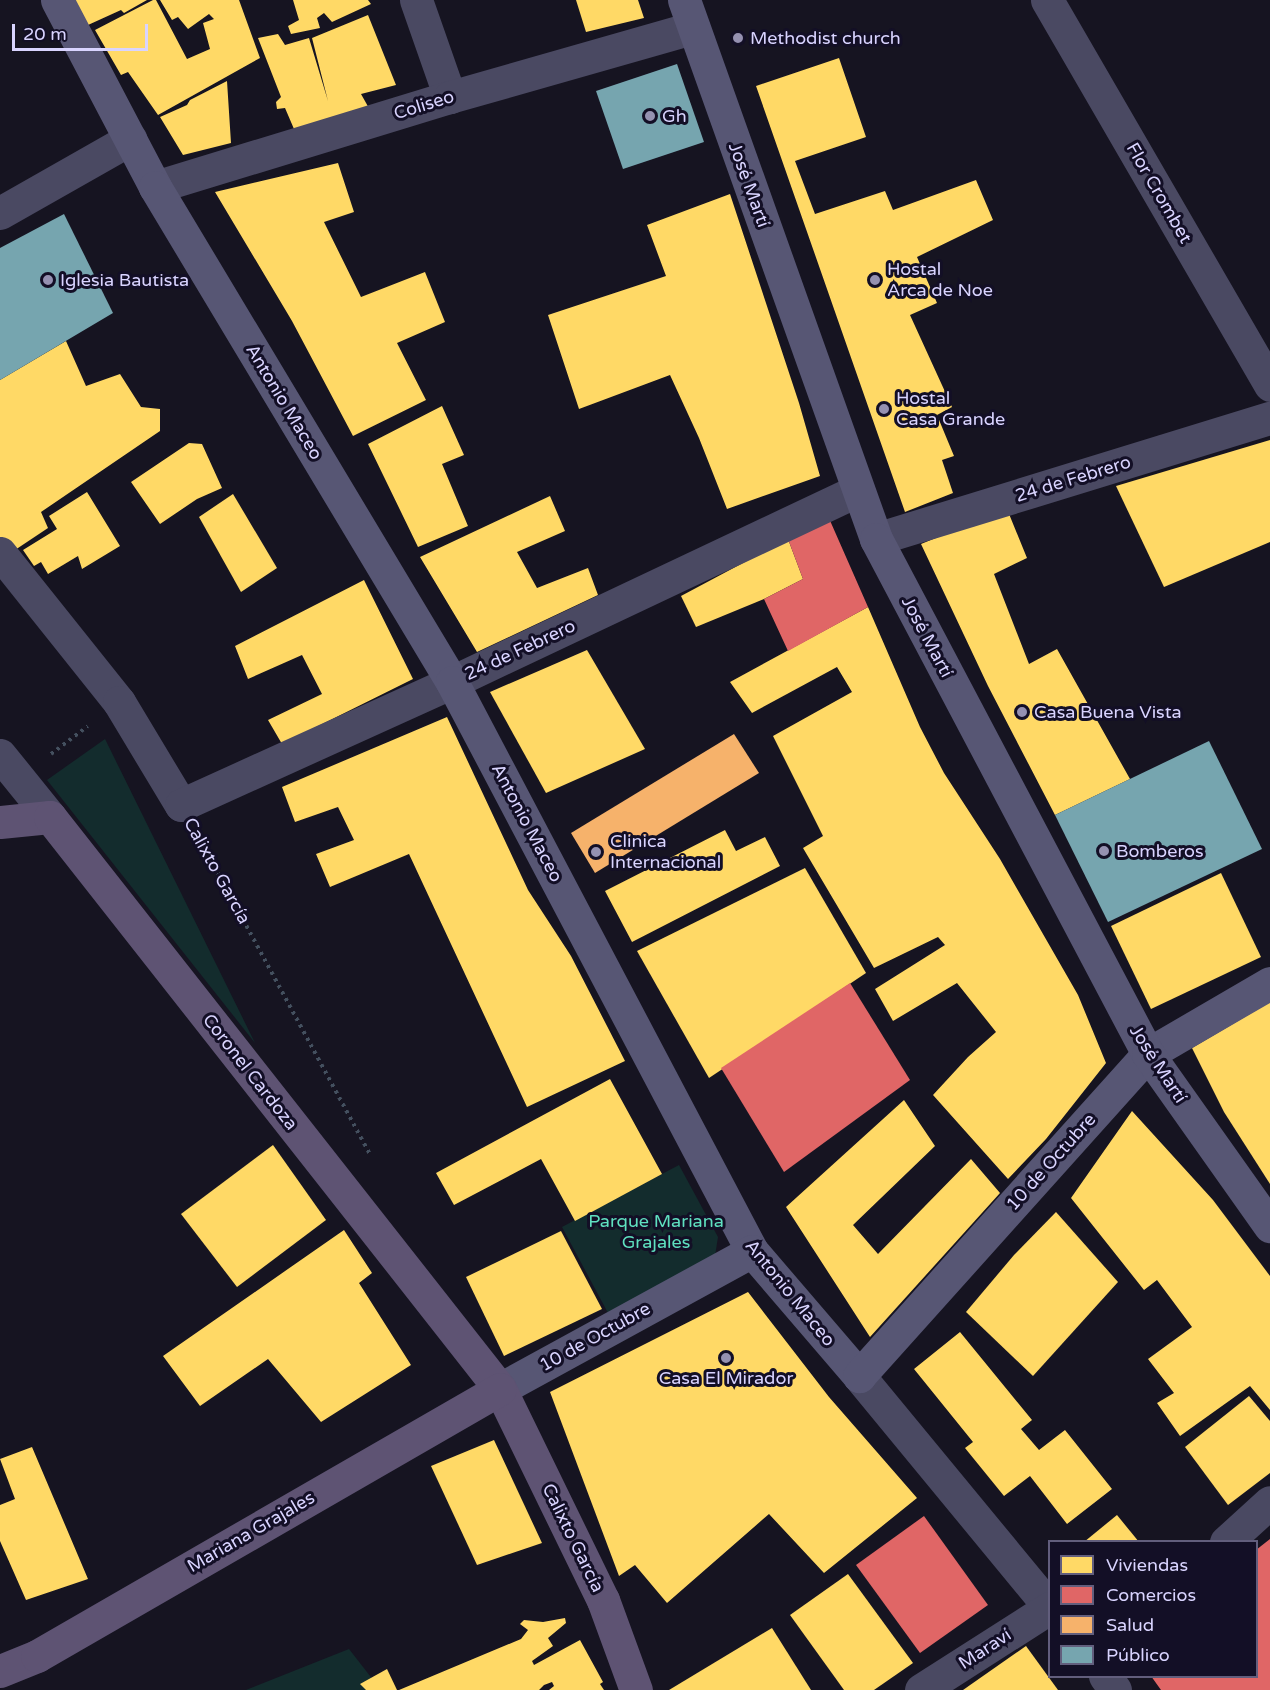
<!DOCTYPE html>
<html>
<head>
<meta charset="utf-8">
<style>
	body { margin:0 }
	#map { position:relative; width:1270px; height:1690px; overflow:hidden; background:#161421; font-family:"Varela Round",sans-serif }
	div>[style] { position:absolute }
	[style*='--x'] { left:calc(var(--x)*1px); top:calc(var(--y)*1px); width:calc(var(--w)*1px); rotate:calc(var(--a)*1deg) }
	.green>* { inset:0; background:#132c2d }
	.homes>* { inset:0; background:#ffd966 }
	.shops>* { inset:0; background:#e06666 }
	.health>* { inset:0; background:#f6b26b }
	.public>* { inset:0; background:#76a5af }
	.path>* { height:4px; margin-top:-2px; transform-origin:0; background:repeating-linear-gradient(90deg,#44505f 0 3px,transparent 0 7.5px) }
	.street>* { height:33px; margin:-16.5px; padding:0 16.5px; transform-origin:16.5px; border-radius:16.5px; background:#4a4962 }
	.secondary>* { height:33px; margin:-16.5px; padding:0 16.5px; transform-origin:16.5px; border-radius:16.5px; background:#575674 }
	.primary>* { height:33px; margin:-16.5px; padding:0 16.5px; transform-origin:16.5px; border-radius:16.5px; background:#5e5373 }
	.dots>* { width:16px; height:16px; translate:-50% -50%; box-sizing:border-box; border:3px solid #130f26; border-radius:50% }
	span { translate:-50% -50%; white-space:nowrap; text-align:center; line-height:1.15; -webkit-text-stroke:6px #130f26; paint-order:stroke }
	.poi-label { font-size:18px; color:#d9d4ff }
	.left { translate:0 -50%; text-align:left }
	.street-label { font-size:18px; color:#d9d4ff }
	.park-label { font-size:18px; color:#5fe0c0 }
	.legend { position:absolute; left:1048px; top:1540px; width:210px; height:138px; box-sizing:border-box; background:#130f26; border:2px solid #625e7d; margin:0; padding:8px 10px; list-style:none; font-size:18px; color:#d9d4ff }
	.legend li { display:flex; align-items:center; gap:12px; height:30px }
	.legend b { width:30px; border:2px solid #625e7d }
	.scale { position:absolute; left:12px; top:24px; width:136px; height:27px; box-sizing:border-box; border:3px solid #d9d4ff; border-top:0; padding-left:8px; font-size:18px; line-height:21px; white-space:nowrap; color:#d9d4ff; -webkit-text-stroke:4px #130f26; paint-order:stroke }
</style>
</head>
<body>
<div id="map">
	<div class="green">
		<i style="clip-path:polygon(105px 739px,255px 1043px,47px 780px)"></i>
		<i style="clip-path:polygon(679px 1165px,718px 1237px,715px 1256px,608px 1313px,562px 1227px)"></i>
		<i style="clip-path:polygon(349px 1649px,381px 1690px,246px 1690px)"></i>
	</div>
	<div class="homes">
		<i style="clip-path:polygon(75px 0,147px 0,124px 13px,121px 10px,88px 25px)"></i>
		<i style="clip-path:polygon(153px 0,156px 0,187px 59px,210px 49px,203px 23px,214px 19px,209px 14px,188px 29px,178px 17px,172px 20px,160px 0,239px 0,260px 58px,158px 115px,128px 72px,121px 75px,95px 30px)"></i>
		<i style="clip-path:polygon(293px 0,368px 0,371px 4px,332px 22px,324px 13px,317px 18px,320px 28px,291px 34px,288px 26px,299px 20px)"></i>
		<i style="clip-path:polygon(576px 0,638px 0,644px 18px,586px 32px)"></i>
		<i style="clip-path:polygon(368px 15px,396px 85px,361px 94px,370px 110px,294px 129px,285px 108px,277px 109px,276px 102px,281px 97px,258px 38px,278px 34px,285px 45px,309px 38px,328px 101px,312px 38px)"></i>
		<i style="clip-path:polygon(839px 58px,866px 137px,795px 161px,815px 214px,885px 191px,893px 210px,976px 180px,993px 220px,917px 257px,937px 303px,910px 315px,952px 407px,937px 415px,954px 456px,942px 460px,953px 493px,905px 512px,756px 86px)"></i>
		<i style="clip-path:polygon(227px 81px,231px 143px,183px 155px,160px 117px,187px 105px,190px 100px)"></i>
		<i style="clip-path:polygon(338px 163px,354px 212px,324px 222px,361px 297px,425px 272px,445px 322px,397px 343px,426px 400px,353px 436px,292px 321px,215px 192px)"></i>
		<i style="clip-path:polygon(730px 194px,799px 403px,820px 476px,727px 509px,699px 438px,670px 375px,579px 409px,548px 315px,666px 276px,647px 225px)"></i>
		<i style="clip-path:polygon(66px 341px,86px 386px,120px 374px,141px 407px,160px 409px,160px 431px,41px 512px,48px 528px,12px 552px,0 539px,0 380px)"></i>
		<i style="clip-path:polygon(442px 406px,464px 455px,442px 464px,468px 526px,418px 547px,368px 444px)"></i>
		<i style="clip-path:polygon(1270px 440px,1270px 542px,1164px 587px,1116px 486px)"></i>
		<i style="clip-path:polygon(189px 443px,202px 444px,222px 488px,197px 499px,160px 524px,131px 482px)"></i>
		<i style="clip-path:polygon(87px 492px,120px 546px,82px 569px,78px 556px,48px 574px,41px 562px,34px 566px,23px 550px,57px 529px,49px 516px)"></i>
		<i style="clip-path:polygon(233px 494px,277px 568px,241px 592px,199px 517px)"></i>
		<i style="clip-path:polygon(550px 496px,565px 531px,517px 552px,537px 588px,588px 568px,598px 595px,477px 652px,420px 557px)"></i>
		<i style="clip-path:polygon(1007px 509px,1027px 558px,994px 574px,1029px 664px,1057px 649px,1130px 779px,1055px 815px,988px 686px,921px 544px)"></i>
		<i style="clip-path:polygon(788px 539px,803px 579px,764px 599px,696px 627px,681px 596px)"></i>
		<i style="clip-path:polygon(364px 580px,413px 679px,282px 744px,268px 720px,322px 694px,302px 655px,248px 679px,235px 646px)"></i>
		<i style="clip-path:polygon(868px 607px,920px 727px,944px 773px,1000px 859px,1078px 995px,1106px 1063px,1046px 1139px,1008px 1179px,933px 1095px,968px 1057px,996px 1032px,957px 983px,893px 1021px,875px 989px,945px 945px,938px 937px,874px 968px,803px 848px,823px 836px,773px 736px,852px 692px,837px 667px,752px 713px,730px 682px)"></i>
		<i style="clip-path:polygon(587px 650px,645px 749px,546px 793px,490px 692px)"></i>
		<i style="clip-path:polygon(447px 717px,528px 890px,571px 956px,625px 1061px,527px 1107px,409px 854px,330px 887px,316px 854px,354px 840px,338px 807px,295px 822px,282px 787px)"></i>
		<i style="clip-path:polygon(725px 830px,736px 851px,765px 837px,780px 866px,632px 942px,605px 891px)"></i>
		<i style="clip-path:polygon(805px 868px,866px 973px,709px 1078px,637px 951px)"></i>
		<i style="clip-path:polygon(1221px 873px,1261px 957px,1151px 1009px,1111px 926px)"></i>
		<i style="clip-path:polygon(1270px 1002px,1270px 1184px,1224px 1112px,1192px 1048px)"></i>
		<i style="clip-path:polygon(610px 1079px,662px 1174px,575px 1221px,541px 1159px,454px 1205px,436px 1173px)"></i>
		<i style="clip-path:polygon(904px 1100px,935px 1146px,853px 1225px,878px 1254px,971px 1159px,1000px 1193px,870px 1337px,786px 1207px)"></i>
		<i style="clip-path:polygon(1132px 1111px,1213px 1200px,1270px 1276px,1270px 1410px,1250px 1386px,1180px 1436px,1157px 1403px,1174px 1393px,1148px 1359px,1192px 1327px,1157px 1280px,1144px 1290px,1071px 1198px)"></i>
		<i style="clip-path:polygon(273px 1145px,326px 1220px,237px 1287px,181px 1214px)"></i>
		<i style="clip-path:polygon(1056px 1212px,1118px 1282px,1033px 1376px,966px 1312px,1014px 1255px)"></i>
		<i style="clip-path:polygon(344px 1230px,372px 1273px,359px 1283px,411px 1365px,321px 1422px,268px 1359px,200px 1406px,163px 1356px)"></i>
		<i style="clip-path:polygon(561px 1231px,602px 1309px,504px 1356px,466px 1277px)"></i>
		<i style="clip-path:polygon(748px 1292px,829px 1397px,917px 1498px,824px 1573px,769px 1514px,667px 1603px,635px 1565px,619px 1576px,550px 1392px)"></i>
		<i style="clip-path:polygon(960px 1332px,1032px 1420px,1021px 1429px,1039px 1450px,1065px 1430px,1112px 1489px,1067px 1524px,1030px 1476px,1004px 1496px,965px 1448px,973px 1442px,914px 1369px)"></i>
		<i style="clip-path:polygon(1249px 1396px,1270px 1421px,1270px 1473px,1228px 1505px,1185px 1447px)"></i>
		<i style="clip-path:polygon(494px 1440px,542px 1543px,477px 1565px,431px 1466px)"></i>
		<i style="clip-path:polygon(32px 1447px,88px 1579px,26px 1600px,0 1541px,0 1505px,15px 1499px,0 1459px)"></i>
		<i style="clip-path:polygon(1117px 1515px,1139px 1542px,1084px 1542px)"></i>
		<i style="clip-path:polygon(848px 1574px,913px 1663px,874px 1690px,844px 1690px,790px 1615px)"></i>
		<i style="clip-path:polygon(565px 1618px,566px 1623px,548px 1638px,553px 1646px,532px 1661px,534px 1665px,580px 1640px,603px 1682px,600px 1684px,604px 1690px,549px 1690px,554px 1686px,552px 1682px,544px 1685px,539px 1690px,399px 1690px,521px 1639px,528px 1630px,520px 1624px,524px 1620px,543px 1622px)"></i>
		<i style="clip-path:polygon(772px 1628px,811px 1690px,669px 1690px)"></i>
		<i style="clip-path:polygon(1026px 1646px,1058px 1690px,963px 1690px)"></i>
		<i style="clip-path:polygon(387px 1669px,397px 1690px,366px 1690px,360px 1684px)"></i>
	</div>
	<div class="shops">
		<i style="clip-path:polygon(828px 516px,868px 607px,788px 651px,764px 599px,803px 579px,788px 539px)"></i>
		<i style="clip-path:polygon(850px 983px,910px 1080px,784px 1172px,721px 1068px)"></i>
		<i style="clip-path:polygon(924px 1516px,988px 1605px,920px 1653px,856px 1565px)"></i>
		<i style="clip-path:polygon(1270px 1539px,1270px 1690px,1161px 1690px,1151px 1676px,1256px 1676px,1256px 1550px)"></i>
	</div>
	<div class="health">
		<i style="clip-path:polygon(734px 734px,759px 773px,595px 873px,571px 833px)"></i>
	</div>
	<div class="public">
		<i style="clip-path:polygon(677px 64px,704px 142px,623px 169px,596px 91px)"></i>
		<i style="clip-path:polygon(64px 214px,113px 313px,0 380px,0 248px)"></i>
		<i style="clip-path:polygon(1209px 741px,1262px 849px,1108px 922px,1055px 815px)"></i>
	</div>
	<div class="path">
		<i style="--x:51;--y:754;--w:46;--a:-37.1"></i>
		<i style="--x:200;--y:840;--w:356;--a:61.6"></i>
	</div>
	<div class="street">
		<i style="--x:416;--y:0;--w:103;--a:70.7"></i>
		<i style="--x:1047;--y:0;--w:445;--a:59.9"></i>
		<i style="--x:155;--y:187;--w:308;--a:-17"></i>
		<i style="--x:450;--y:97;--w:253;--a:-15.9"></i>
		<i style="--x:0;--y:213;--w:150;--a:-29.6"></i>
		<i style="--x:876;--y:539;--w:412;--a:-17.1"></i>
		<i style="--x:0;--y:553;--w:191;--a:51.4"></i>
		<i style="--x:119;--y:702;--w:120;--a:59"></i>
		<i style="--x:181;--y:805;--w:298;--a:-24.4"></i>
		<i style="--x:452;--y:682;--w:449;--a:-25.3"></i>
		<i style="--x:0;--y:755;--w:80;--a:51.1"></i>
		<i style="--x:859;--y:1376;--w:301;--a:50.5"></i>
		<i style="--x:1226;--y:1542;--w:59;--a:-42.3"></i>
		<i style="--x:1105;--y:1676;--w:17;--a:54"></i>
		<i style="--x:921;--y:1690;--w:152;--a:-32.6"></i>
	</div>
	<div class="secondary">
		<i style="--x:57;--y:0;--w:211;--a:62.3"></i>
		<i style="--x:155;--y:187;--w:577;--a:59.04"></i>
		<i style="--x:452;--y:682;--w:643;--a:62.2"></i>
		<i style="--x:752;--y:1251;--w:165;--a:49.4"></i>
		<i style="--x:859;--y:1376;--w:433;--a:-48.1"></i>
		<i style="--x:1148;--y:1054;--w:141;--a:-30.2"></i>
		<i style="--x:684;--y:0;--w:572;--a:70.39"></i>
		<i style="--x:876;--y:539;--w:582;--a:62.16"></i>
		<i style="--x:1148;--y:1054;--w:211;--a:54.7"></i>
		<i style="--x:500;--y:1389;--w:287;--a:-28.7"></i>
	</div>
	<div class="primary">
		<i style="--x:0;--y:822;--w:50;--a:-5.7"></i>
		<i style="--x:50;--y:817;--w:728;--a:51.81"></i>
		<i style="--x:500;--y:1389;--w:235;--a:64"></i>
		<i style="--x:603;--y:1600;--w:96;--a:69.9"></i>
		<i style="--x:0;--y:1671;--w:40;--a:-22"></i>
		<i style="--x:37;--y:1656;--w:534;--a:-29.97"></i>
	</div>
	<div class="dots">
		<i style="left:738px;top:38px;background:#9591b1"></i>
		<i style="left:650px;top:116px;background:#9591b1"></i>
		<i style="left:48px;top:280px;background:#9591b1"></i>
		<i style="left:875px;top:280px;background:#9591b1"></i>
		<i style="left:884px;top:409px;background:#9591b1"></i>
		<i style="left:1022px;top:712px;background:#9591b1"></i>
		<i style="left:1104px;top:851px;background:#9591b1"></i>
		<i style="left:596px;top:852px;background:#9591b1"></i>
		<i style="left:726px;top:1358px;background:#9591b1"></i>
	</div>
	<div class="poi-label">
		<span class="left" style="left:750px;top:38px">Methodist church</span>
		<span class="left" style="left:662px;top:116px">Gh</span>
		<span class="left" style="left:887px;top:280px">Hostal<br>Arca de Noe</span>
		<span class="left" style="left:60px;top:280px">Iglesia Bautista</span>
		<span class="left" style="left:896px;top:409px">Hostal<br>Casa Grande</span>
		<span class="left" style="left:1034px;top:712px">Casa Buena Vista</span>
		<span class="left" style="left:610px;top:852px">Clinica<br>Internacional</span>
		<span class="left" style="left:1116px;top:851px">Bomberos</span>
		<span style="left:726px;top:1378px">Casa El Mirador</span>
	</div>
	<div class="street-label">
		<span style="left:424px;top:105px;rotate:-17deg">Coliseo</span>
		<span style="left:749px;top:185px;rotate:70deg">José Martí</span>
		<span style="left:1159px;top:193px;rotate:60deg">Flor Crombet</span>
		<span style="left:284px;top:402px;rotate:59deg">Antonio Maceo</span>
		<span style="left:1073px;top:479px;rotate:-17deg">24 de Febrero</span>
		<span style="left:927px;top:637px;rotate:62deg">José Martí</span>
		<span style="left:520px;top:650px;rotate:-25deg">24 de Febrero</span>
		<span style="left:527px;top:823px;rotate:62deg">Antonio Maceo</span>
		<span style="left:217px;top:871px;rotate:61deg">Calixto García</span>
		<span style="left:1158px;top:1064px;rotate:57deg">José Martí</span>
		<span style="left:250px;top:1072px;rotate:52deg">Coronel Cardoza</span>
		<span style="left:1051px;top:1162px;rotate:-48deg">10 de Octubre</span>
		<span style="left:790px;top:1293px;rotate:51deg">Antonio Maceo</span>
		<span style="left:595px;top:1337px;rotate:-29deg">10 de Octubre</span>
		<span style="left:251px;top:1532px;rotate:-30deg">Mariana Grajales</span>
		<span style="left:573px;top:1538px;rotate:64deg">Calixto García</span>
		<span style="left:985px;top:1649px;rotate:-33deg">Maraví</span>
	</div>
	<div class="park-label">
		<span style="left:656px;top:1232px">Parque Mariana<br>Grajales</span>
	</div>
	<ul class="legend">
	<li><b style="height:16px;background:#ffd966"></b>Viviendas</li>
	<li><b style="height:16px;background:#e06666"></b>Comercios</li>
	<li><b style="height:16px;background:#f6b26b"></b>Salud</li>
	<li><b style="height:16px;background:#76a5af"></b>Público</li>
	</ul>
	<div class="scale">20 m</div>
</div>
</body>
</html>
